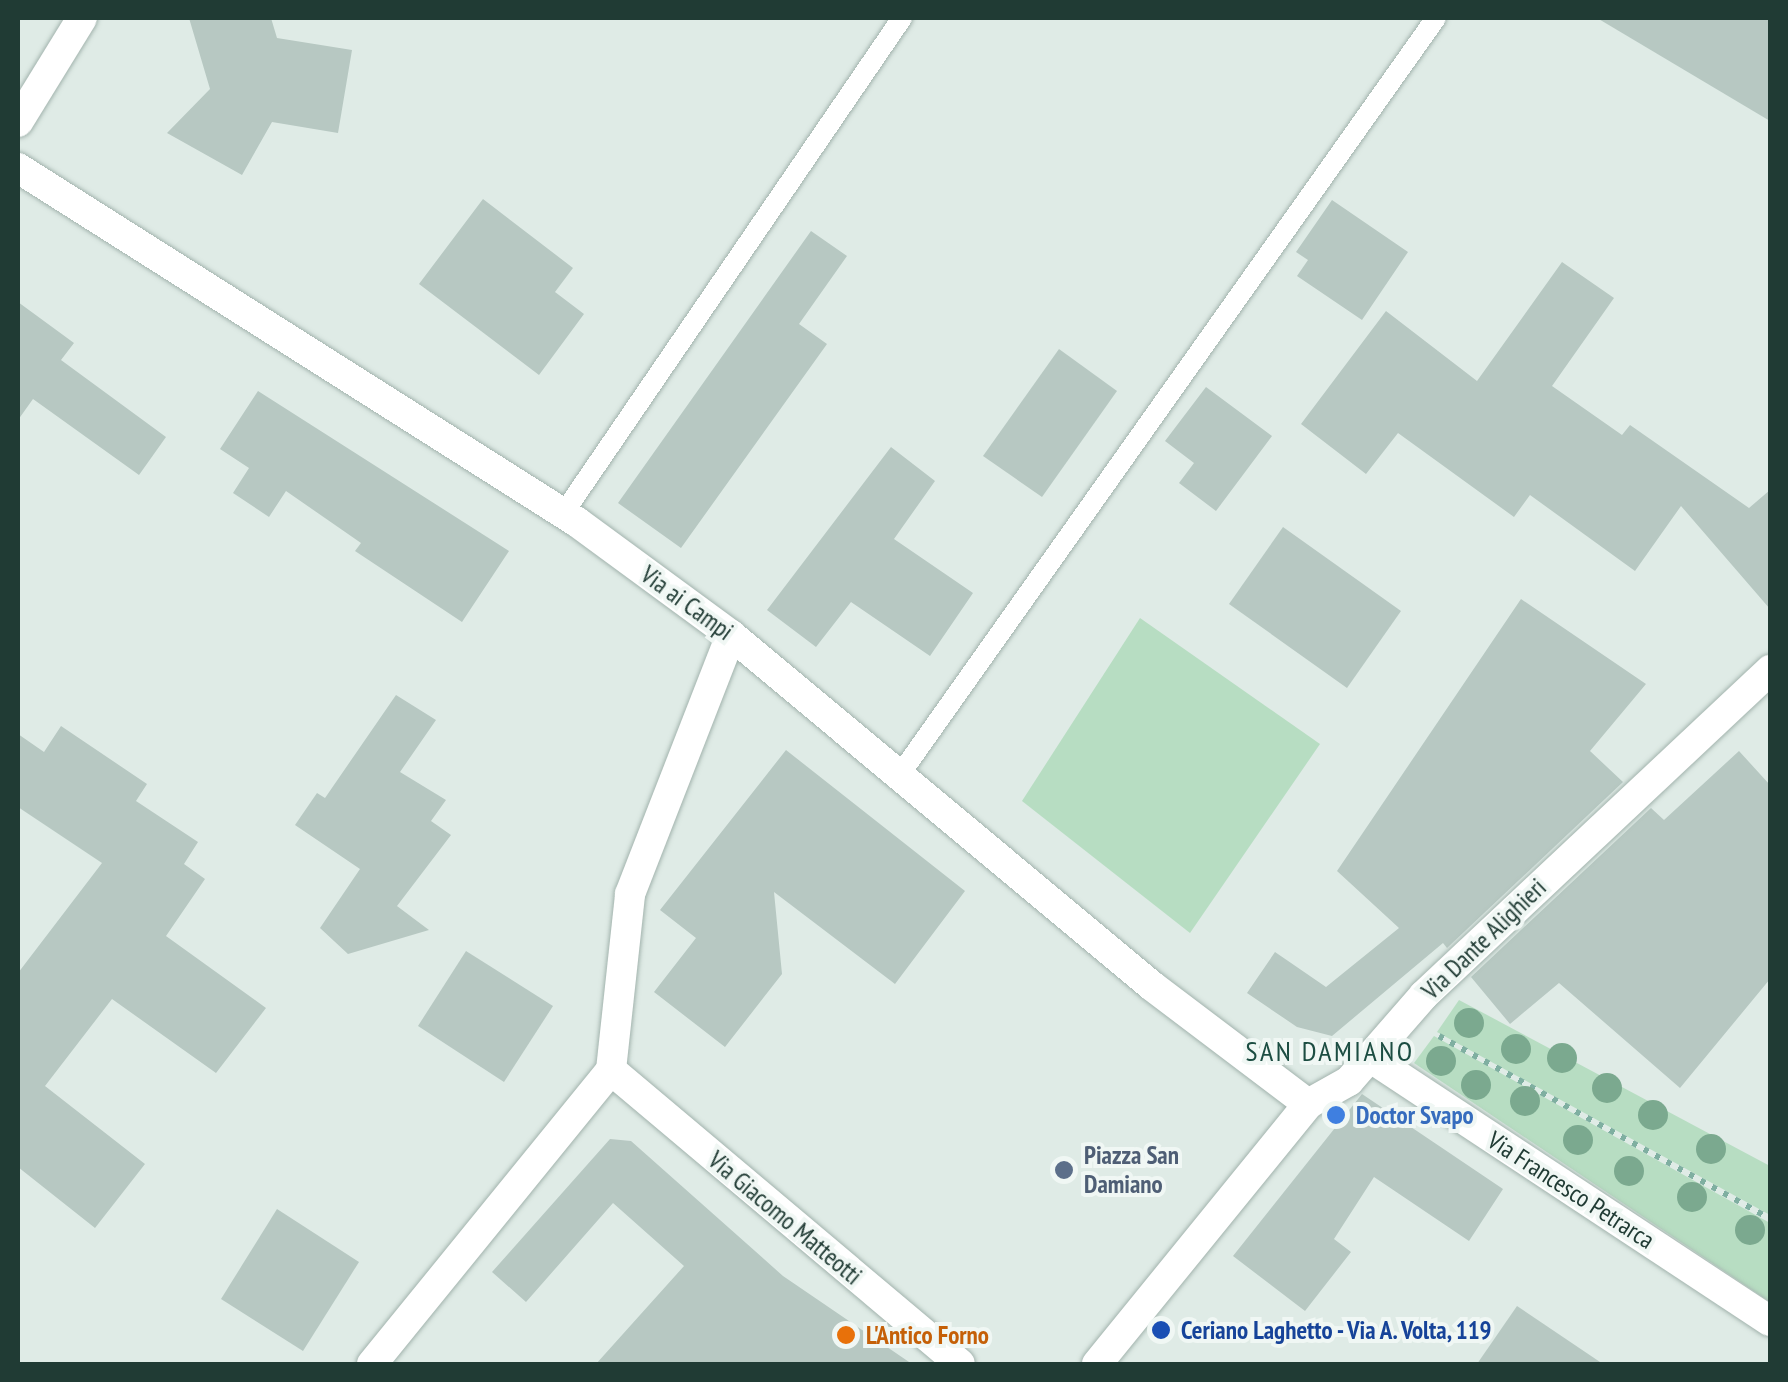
<!DOCTYPE html>
<html>
<head>
<meta charset="utf-8">
<style>
	body { margin:0 }
	#map { position:relative; width:1788px; height:1382px; overflow:hidden; background:#dfebe6; font-family:"PT Sans Narrow",sans-serif }
	div>[style] { position:absolute }
	[style*='--x'] { left:calc(var(--x)*1px); top:calc(var(--y)*1px); width:calc(var(--w)*1px); rotate:calc(var(--a)*1deg) }
	.green>* { inset:0; background:#b7ddc2 }
	.building>* { inset:0; background:#b7c8c2 }
	.path>* { height:6px; margin-top:-3px; transform-origin:0; background:repeating-linear-gradient(90deg,#7fafa1 0 5px,transparent 0 13px) }
	.roads { filter:drop-shadow(0 0 2px #a2b3ad) drop-shadow(0 0 2px #a2b3ad) }
	.service>* { height:20px; margin:-10px; padding:0 10px; transform-origin:10px; border-radius:10px; background:#fff }
	.minor>* { height:30px; margin:-15px; padding:0 15px; transform-origin:15px; border-radius:15px; background:#fff }
	.tertiary>* { height:30px; margin:-15px; padding:0 15px; transform-origin:15px; border-radius:15px; background:#fff }
	.trees>* { width:30px; height:30px; margin:-15px; border-radius:50%; background:#7ba98f }
	.dots>* { width:28px; height:28px; translate:-50% -50%; box-sizing:border-box; border:5px solid #f0f7f4; border-radius:50% }
	span { translate:-50% -50%; white-space:nowrap; text-align:center; line-height:1.15; -webkit-text-stroke:8px #f0f7f4; paint-order:stroke }
	.street-label { font-size:25px; color:#203b34 }
	.shop-label { font-size:25px; color:#366cbe; font-weight:700 }
	.left { translate:0 -50%; text-align:left }
	.service-label { font-size:25px; color:#4e5e75; font-weight:700 }
	.transit-label { font-size:25px; color:#164399; font-weight:700 }
	.food-label { font-size:25px; color:#c56008; font-weight:700 }
	.neighbourhood-label { font-size:28px; color:#1c4d42; letter-spacing:2.5px }
	.frame { position:absolute; inset:0; border:20px solid #203b34; pointer-events:none }
</style>
</head>
<body>
<div id="map">
	<div class="green">
		<i style="clip-path:polygon(1140px 618px,1320px 744px,1190px 933px,1022px 801px)"></i>
		<i style="clip-path:polygon(1459px 1000px,1770px 1166px,1770px 1215px,1437px 1032px)"></i>
		<i style="clip-path:polygon(1434px 1036px,1770px 1223px,1770px 1302px,1414px 1063px)"></i>
	</div>
	<div class="building">
		<i style="clip-path:polygon(189px 18px,271px 18px,277px 38px,352px 50px,338px 133px,272px 122px,242px 175px,167px 133px,210px 89px)"></i>
		<i style="clip-path:polygon(1597px 18px,1770px 18px,1770px 121px)"></i>
		<i style="clip-path:polygon(483px 199px,573px 268px,555px 292px,584px 314px,539px 375px,419px 284px)"></i>
		<i style="clip-path:polygon(1332px 200px,1408px 252px,1362px 320px,1297px 276px,1308px 260px,1296px 252px)"></i>
		<i style="clip-path:polygon(811px 231px,847px 256px,799px 324px,827px 344px,681px 548px,618px 503px)"></i>
		<i style="clip-path:polygon(1562px 262px,1614px 298px,1552px 386px,1622px 435px,1630px 425px,1749px 508px,1770px 490px,1770px 609px,1681px 506px,1635px 571px,1530px 495px,1514px 517px,1398px 433px,1366px 474px,1301px 424px,1386px 311px,1477px 381px)"></i>
		<i style="clip-path:polygon(18px 302px,74px 343px,61px 360px,166px 437px,139px 475px,33px 399px,18px 420px)"></i>
		<i style="clip-path:polygon(1059px 349px,1117px 391px,1042px 497px,983px 456px)"></i>
		<i style="clip-path:polygon(1206px 387px,1272px 436px,1216px 511px,1179px 483px,1194px 463px,1165px 441px)"></i>
		<i style="clip-path:polygon(258px 391px,509px 551px,462px 622px,355px 551px,361px 543px,286px 491px,269px 517px,233px 493px,249px 468px,220px 449px)"></i>
		<i style="clip-path:polygon(891px 447px,935px 481px,894px 539px,973px 593px,930px 656px,851px 602px,816px 647px,767px 610px)"></i>
		<i style="clip-path:polygon(1283px 527px,1401px 611px,1347px 688px,1229px 604px)"></i>
		<i style="clip-path:polygon(1521px 599px,1646px 684px,1590px 751px,1623px 782px,1447px 948px,1443px 943px,1332px 1036px,1297px 1027px,1247px 993px,1275px 952px,1326px 987px,1399px 928px,1337px 871px)"></i>
		<i style="clip-path:polygon(396px 695px,436px 720px,400px 772px,446px 800px,431px 821px,451px 835px,397px 906px,429px 930px,348px 954px,320px 928px,360px 869px,295px 825px,317px 793px,325px 798px)"></i>
		<i style="clip-path:polygon(61px 726px,147px 784px,136px 801px,198px 842px,184px 864px,205px 879px,166px 936px,266px 1008px,216px 1073px,112px 999px,45px 1086px,145px 1164px,95px 1228px,18px 1167px,18px 973px,102px 863px,18px 807px,18px 734px,44px 752px)"></i>
		<i style="clip-path:polygon(786px 750px,965px 891px,895px 984px,774px 892px,782px 974px,725px 1047px,654px 992px,696px 938px,660px 910px)"></i>
		<i style="clip-path:polygon(1739px 751px,1770px 785px,1770px 979px,1680px 1088px,1559px 983px,1510px 1024px,1471px 977px,1651px 808px,1664px 820px)"></i>
		<i style="clip-path:polygon(466px 951px,553px 1006px,504px 1082px,418px 1026px)"></i>
		<i style="clip-path:polygon(1362px 1094px,1503px 1189px,1469px 1241px,1374px 1177px,1334px 1239px,1351px 1252px,1305px 1311px,1233px 1256px)"></i>
		<i style="clip-path:polygon(610px 1139px,631px 1141px,783px 1276px,912px 1364px,596px 1364px,684px 1266px,613px 1203px,526px 1302px,492px 1272px)"></i>
		<i style="clip-path:polygon(277px 1209px,359px 1262px,303px 1351px,221px 1299px)"></i>
		<i style="clip-path:polygon(1517px 1306px,1603px 1364px,1477px 1364px)"></i>
	</div>
	<div class="path">
		<i style="--x:1439;--y:1036;--w:378;--a:28.9"></i>
	</div>
	<div class="roads">
		<div class="service">
			<i style="--x:563;--y:514;--w:601;--a:-55.65"></i>
			<i style="--x:901;--y:773;--w:925;--a:-54.68"></i>
		</div>
		<div class="minor">
			<i style="--x:18;--y:122;--w:122;--a:-58.4"></i>
			<i style="--x:18;--y:168;--w:662;--a:32.35"></i>
			<i style="--x:577;--y:522;--w:191;--a:36.3"></i>
			<i style="--x:731;--y:635;--w:548;--a:39.82"></i>
			<i style="--x:1152;--y:986;--w:196;--a:37.1"></i>
			<i style="--x:1371;--y:1058;--w:478;--a:33.4"></i>
			<i style="--x:611;--y:1070;--w:456;--a:40.1"></i>
			<i style="--x:372;--y:1364;--w:379;--a:-50.9"></i>
			<i style="--x:611;--y:1070;--w:177;--a:-83.8"></i>
			<i style="--x:630;--y:894;--w:278;--a:-68.7"></i>
		</div>
		<div class="tertiary">
			<i style="--x:1097;--y:1364;--w:335;--a:-50.9"></i>
			<i style="--x:1308;--y:1104;--w:47;--a:-29.3"></i>
			<i style="--x:1349;--y:1081;--w:114;--a:-48.9"></i>
			<i style="--x:1424;--y:995;--w:475;--a:-43.2"></i>
		</div>
	</div>
	<div class="trees">
		<i style="left:1469px;top:1023px"></i>
		<i style="left:1516px;top:1049px"></i>
		<i style="left:1562px;top:1058px"></i>
		<i style="left:1441px;top:1061px"></i>
		<i style="left:1476px;top:1085px"></i>
		<i style="left:1607px;top:1088px"></i>
		<i style="left:1525px;top:1101px"></i>
		<i style="left:1653px;top:1115px"></i>
		<i style="left:1578px;top:1140px"></i>
		<i style="left:1711px;top:1149px"></i>
		<i style="left:1629px;top:1171px"></i>
		<i style="left:1692px;top:1197px"></i>
		<i style="left:1750px;top:1230px"></i>
	</div>
	<div class="dots">
		<i style="left:1336px;top:1115px;background:#3f7fe0"></i>
		<i style="left:1064px;top:1170px;background:#5c6f8a"></i>
		<i style="left:1161px;top:1330px;background:#1a4fb4"></i>
		<i style="left:846px;top:1335px;background:#e8710a"></i>
	</div>
	<div class="street-label">
		<span style="left:687px;top:603px;rotate:36deg">Via ai Campi</span>
		<span style="left:1484px;top:939px;rotate:-44deg">Via Dante Alighieri</span>
		<span style="left:1571px;top:1190px;rotate:33deg">Via Francesco Petrarca</span>
		<span style="left:785px;top:1218px;rotate:40deg">Via Giacomo Matteotti</span>
	</div>
	<div class="shop-label">
		<span class="left" style="left:1356px;top:1115px">Doctor Svapo</span>
	</div>
	<div class="service-label">
		<span class="left" style="left:1084px;top:1170px">Piazza San<br>Damiano</span>
	</div>
	<div class="transit-label">
		<span class="left" style="left:1181px;top:1330px">Ceriano Laghetto - Via A. Volta, 119</span>
	</div>
	<div class="food-label">
		<span class="left" style="left:866px;top:1335px">L'Antico Forno</span>
	</div>
	<div class="neighbourhood-label">
		<span style="left:1330px;top:1051px">SAN DAMIANO</span>
	</div>
	<div class="frame"></div>
</div>
</body>
</html>
